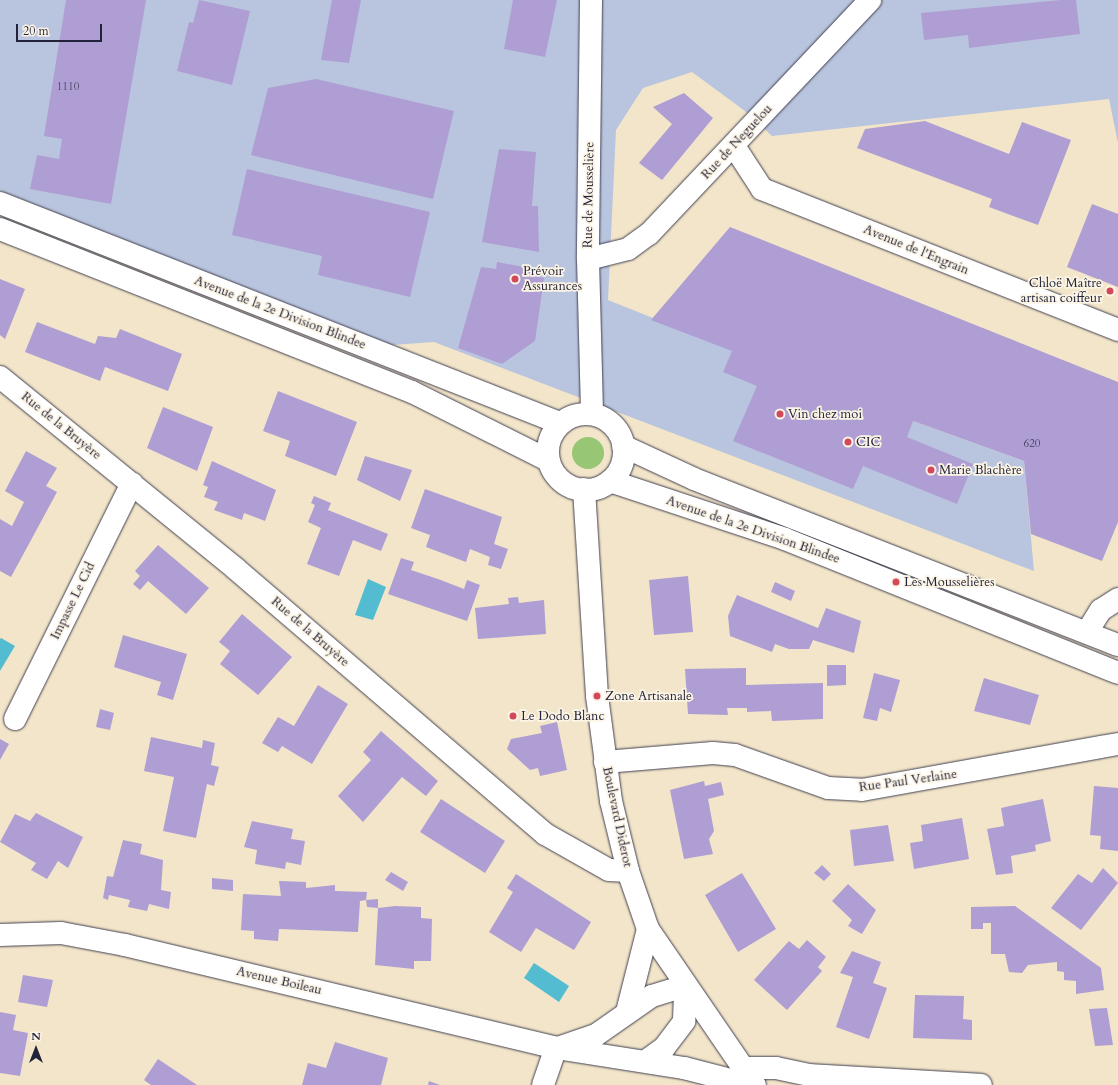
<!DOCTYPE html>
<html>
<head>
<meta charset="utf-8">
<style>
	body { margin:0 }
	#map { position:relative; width:1118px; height:1085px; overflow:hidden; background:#f2e5c9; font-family:Cardo,serif }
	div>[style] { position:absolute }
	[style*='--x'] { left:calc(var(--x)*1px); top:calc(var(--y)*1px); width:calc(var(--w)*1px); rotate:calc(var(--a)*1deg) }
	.industrial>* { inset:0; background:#b9c5de }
	.green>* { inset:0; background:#97c675 }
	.round { border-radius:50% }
	.water>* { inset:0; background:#53bcd1 }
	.building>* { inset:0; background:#af9ed3 }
	.roads { filter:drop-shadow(0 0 1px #413f50) drop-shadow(0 0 1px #413f50) }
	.street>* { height:22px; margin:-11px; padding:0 11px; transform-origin:11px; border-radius:11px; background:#fff }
	.secondary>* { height:22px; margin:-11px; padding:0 11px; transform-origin:11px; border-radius:11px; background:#fff }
	.secondary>.ring { margin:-11px; padding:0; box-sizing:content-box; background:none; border:22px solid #fff; border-radius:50% }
	.dots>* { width:11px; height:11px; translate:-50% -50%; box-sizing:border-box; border:2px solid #fcf5e5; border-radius:50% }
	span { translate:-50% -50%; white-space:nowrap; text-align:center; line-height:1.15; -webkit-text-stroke:3.5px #fcf5e5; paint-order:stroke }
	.number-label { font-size:11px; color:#454161 }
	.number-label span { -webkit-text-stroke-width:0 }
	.street-label { font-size:13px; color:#22223b }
	.poi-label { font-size:13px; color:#22223b }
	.left { translate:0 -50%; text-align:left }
	.right { translate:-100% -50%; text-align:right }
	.north { position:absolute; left:16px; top:1029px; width:40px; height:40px; -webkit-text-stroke:3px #fcf5e5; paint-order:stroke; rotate:0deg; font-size:11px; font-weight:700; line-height:16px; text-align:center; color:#22223b }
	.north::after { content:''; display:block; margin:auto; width:14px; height:18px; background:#22223b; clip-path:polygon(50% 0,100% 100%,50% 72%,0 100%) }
	.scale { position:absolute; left:16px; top:24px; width:86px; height:18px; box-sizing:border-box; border:2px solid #22223b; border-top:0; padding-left:5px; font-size:12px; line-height:14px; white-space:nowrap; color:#22223b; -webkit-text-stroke:3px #fcf5e5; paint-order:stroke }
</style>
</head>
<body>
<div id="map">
	<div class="industrial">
		<i style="clip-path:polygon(0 0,1118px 0,1118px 143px,1109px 99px,772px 136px,745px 111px,692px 72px,643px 88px,616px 130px,608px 300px,888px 412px,1024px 461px,1034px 571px,434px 342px,392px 345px,0 191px)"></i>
	</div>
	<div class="green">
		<i class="round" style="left:572px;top:437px;width:32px;height:32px"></i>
	</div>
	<div class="water">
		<i style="clip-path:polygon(368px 579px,386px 587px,373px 620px,355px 615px)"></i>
		<i style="clip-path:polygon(1px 638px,15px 646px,0 671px,0 639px)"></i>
		<i style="clip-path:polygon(534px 963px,569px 986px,559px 1002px,524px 978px)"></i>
	</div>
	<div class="building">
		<i style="clip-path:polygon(66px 0,146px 0,111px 204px,30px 189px,37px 155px,59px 159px,62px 139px,44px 136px)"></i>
		<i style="clip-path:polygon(199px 0,250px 11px,232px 85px,177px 71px,189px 22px,193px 23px)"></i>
		<i style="clip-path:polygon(332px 0,361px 0,349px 63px,321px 60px)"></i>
		<i style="clip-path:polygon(513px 0,557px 0,545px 57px,504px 49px)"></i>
		<i style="clip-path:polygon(1061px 0,1076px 0,1080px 34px,969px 48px,968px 35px,924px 40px,921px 13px)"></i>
		<i style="clip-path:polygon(316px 79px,454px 111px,433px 199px,251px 155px,268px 88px)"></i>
		<i style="clip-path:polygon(684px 93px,713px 118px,662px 180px,639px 163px,672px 124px,653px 107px)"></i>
		<i style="clip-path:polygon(925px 121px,1009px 154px,1022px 122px,1071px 140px,1038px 225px,989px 207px,992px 199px,857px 148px,865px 129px)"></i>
		<i style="clip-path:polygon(499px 149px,536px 152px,532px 206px,538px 206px,539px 252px,482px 242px)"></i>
		<i style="clip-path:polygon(247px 169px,430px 212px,410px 297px,318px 275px,322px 256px,232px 235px)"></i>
		<i style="clip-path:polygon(1092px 204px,1118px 214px,1118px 287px,1067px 267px)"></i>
		<i style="clip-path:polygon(730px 227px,1118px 382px,1118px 522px,1102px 561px,1031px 534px,1024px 461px,913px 421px,907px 437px,973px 464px,957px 504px,863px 466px,853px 489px,733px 441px,757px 386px,723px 372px,732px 351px,651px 320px)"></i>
		<i style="clip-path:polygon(497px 262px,535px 269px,534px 276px,544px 278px,535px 341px,502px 364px,458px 348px,481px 267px,496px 269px)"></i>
		<i style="clip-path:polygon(0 279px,25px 289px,5px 339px,0 335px)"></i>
		<i style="clip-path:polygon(37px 322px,95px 344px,98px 336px,116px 338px,120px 329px,182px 354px,168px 391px,105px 367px,100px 381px,25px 352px)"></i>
		<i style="clip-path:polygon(278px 391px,357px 422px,336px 476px,285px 456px,290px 441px,263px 431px)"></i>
		<i style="clip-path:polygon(163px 407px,213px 427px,197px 471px,147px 448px)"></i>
		<i style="clip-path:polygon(26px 451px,57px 468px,46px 486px,57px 492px,11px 577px,0 571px,0 519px,12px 526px,24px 502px,5px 491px)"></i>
		<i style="clip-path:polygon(365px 456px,412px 470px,400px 501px,357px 480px)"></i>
		<i style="clip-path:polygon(212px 461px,276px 490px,265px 521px,244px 513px,242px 520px,214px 510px,218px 502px,204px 497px,208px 487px,203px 485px)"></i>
		<i style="clip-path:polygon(425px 489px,502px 517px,494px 544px,508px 549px,501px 569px,488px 565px,490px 557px,470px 549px,466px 562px,426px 547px,430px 535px,411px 528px)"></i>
		<i style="clip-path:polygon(314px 496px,331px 503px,328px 510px,388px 534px,381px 551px,353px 540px,339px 576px,307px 564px,321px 528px,308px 522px,315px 505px,311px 503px)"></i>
		<i style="clip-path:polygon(158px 545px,209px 588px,186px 614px,148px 581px,140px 590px,133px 584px,140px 576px,135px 571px)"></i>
		<i style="clip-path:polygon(401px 558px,414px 562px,411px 570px,438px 579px,464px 589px,467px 580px,480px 585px,467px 621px,388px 594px)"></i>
		<i style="clip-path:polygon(688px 576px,693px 632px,654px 635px,649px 580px)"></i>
		<i style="clip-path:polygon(775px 582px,795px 591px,791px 601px,771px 592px)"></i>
		<i style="clip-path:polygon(737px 595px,818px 628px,826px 608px,861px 621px,854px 653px,813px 640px,809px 649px,789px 649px,775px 644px,772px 652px,730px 636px,728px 616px)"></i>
		<i style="clip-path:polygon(518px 597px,519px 603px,544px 600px,546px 634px,478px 639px,475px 608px,509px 604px,508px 598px)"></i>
		<i style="clip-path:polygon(242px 614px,292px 657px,258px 695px,220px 664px,230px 651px,219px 642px)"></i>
		<i style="clip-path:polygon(123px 635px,187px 654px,173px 700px,157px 695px,161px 682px,114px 667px)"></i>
		<i style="clip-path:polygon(827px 665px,846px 665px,846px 685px,827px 686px)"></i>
		<i style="clip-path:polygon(746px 668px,746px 685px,823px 683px,823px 719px,772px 721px,771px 711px,747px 712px,747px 708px,727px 708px,728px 715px,688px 714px,685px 669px)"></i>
		<i style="clip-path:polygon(874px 673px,900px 680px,891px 712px,880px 708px,877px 721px,863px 718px)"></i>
		<i style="clip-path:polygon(984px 678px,1039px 695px,1030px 725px,974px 711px)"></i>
		<i style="clip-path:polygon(318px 685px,348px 704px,312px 764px,282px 746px,278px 752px,262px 743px,278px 717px,294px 726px)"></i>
		<i style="clip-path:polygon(100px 709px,114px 713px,110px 730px,96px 727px)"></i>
		<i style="clip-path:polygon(557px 722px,567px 770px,540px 776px,538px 768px,530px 770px,507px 749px,511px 739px,542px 733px,540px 726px)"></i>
		<i style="clip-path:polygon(381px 731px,438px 781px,426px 796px,402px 777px,363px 822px,338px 796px,371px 760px,363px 752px)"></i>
		<i style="clip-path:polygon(151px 737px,202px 748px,203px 740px,215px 743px,211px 765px,219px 767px,214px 786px,207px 784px,196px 838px,163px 831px,174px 777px,144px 771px)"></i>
		<i style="clip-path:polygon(0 739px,9px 744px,0 760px)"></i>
		<i style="clip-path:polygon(704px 781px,705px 786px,721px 782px,724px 795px,708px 799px,714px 831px,709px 839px,713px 854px,684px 859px,670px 790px)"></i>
		<i style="clip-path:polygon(1094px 786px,1118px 788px,1118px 851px,1100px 849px,1101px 836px,1090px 835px)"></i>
		<i style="clip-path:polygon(441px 799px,505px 841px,485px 873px,420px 832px)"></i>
		<i style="clip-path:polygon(1043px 799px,1051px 841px,1035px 845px,1036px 851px,1011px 856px,1013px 873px,996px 875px,987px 829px,1004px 826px,1001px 808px)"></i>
		<i style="clip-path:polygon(36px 813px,83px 837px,68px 868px,58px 861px,47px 879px,31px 870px,36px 863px,0 842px,15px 814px,30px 821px)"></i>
		<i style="clip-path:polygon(962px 818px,969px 859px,914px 869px,910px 843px,923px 841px,921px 825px)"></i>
		<i style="clip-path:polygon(252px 821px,293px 829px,291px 839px,305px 841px,301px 865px,286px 862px,285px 869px,255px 864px,257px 850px,244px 847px)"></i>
		<i style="clip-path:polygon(888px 825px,894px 861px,854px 866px,850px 830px)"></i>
		<i style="clip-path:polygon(123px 840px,142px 844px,140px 854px,163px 860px,161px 890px,171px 892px,169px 909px,149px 904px,147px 911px,128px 907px,130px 900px,109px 895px,108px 900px,103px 898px,107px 876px,113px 877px)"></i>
		<i style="clip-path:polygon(822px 865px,831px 874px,824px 881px,814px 873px)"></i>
		<i style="clip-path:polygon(1103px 868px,1118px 883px,1081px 930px,1051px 908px,1078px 874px,1092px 883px)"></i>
		<i style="clip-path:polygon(391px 872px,408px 882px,403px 891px,385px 880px)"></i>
		<i style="clip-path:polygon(742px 873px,776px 929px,738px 952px,705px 895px)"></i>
		<i style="clip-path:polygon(516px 874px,591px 922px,574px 950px,536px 928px,521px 952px,489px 932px,513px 892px,507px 888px)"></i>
		<i style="clip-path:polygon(212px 878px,233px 880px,233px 891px,212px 889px)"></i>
		<i style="clip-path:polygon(279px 881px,306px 882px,306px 888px,335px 885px,335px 891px,367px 892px,366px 900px,360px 901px,358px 932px,279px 929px,278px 941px,254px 939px,254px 931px,241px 930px,243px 894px,281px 896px)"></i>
		<i style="clip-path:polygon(848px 884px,876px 910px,862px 934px,848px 926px,852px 920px,832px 901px)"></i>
		<i style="clip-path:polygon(378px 899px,378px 908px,367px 907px,366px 900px)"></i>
		<i style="clip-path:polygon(395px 906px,421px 907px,421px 918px,432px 919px,431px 961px,414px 961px,414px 969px,375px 965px,378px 908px)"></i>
		<i style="clip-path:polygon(1015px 906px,1101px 968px,1104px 990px,1076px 994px,1076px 981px,1064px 980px,1064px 972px,1057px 971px,1057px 962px,1028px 965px,1022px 973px,1009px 972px,1005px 954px,991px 954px,991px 923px,983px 923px,983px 929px,971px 929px,971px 907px)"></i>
		<i style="clip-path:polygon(807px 940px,826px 957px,818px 967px,822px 971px,787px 1010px,754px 980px,789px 941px,799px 949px)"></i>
		<i style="clip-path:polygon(852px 951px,881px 962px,873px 983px,887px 988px,869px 1039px,836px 1027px,853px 977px,840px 973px)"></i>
		<i style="clip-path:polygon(23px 975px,53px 980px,47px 1007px,18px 1002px)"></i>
		<i style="clip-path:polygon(915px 995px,964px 996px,963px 1019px,972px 1020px,972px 1040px,913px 1038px)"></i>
		<i style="clip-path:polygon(1107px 1008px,1113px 1045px,1095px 1046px,1089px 1009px)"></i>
		<i style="clip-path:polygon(0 1012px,16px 1015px,13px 1030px,28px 1033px,20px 1076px,0 1073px)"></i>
		<i style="clip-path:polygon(335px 1042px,388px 1058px,381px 1085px,302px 1085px,308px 1063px,326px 1068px)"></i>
		<i style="clip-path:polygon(158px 1059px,197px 1085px,151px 1085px,144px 1080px)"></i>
		<i style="clip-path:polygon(429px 1081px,440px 1085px,428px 1085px)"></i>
	</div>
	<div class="roads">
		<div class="street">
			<i style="--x:591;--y:0;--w:259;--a:90.7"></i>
			<i style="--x:588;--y:259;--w:155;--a:88.5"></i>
			<i style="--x:734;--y:146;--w:51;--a:56.9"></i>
			<i style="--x:762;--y:189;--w:383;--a:21.6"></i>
			<i style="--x:588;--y:259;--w:41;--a:-14"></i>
			<i style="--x:628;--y:249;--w:26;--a:-36"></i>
			<i style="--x:649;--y:234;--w:322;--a:-46.6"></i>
			<i style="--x:0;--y:377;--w:304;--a:39.1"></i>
			<i style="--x:236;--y:569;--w:407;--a:40.6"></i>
			<i style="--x:545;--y:834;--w:73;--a:29.4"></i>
			<i style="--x:609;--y:870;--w:19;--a:3"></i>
			<i style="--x:584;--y:489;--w:207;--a:86.4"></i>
			<i style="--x:597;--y:696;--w:106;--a:82.4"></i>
			<i style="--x:611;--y:801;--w:72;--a:76.3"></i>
			<i style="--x:628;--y:871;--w:61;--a:71"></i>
			<i style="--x:648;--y:929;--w:189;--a:55.6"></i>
			<i style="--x:1087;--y:632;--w:26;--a:-58"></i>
			<i style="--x:1101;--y:610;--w:20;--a:-33"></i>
			<i style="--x:15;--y:719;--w:263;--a:-63.6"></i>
			<i style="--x:605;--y:762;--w:108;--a:-4.8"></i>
			<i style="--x:713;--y:753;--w:22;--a:5"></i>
			<i style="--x:735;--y:755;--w:99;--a:19.5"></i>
			<i style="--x:828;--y:788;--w:34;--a:3"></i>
			<i style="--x:862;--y:790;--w:260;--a:-10.2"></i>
			<i style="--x:0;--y:935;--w:61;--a:-1.9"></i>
			<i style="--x:61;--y:933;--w:65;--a:10.6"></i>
			<i style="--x:125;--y:945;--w:443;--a:13.4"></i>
			<i style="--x:556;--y:1048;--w:130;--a:8.9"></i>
			<i style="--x:684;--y:1068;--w:68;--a:14.4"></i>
			<i style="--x:627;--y:1012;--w:86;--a:-75.8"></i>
			<i style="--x:561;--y:1047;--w:37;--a:-19"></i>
			<i style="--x:596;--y:1035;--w:68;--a:-34.9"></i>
			<i style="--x:652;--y:996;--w:34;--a:-17"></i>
			<i style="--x:646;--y:1061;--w:22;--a:-36"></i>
			<i style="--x:664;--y:1048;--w:34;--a:-53"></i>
			<i style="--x:684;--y:1021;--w:35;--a:-88"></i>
			<i style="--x:742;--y:1068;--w:34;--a:0"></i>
			<i style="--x:776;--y:1068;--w:35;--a:12"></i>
			<i style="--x:810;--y:1075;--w:171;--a:3.3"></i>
			<i style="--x:543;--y:1085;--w:39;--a:-71"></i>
		</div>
		<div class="secondary">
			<i style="--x:0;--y:203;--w:602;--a:21.45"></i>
			<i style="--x:0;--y:229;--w:443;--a:21.6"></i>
			<i style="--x:412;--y:392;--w:152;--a:26.6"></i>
			<i class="ring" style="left:548px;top:414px;width:54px;height:54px"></i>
			<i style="--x:623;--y:446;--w:78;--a:24.9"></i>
			<i style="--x:694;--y:479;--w:455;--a:21.4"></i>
			<i style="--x:610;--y:481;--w:184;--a:18.3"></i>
			<i style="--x:785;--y:539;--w:359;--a:21.9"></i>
		</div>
	</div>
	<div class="dots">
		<i style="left:515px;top:279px;background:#d1495b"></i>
		<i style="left:1110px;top:291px;background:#d1495b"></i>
		<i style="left:780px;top:414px;background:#d1495b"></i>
		<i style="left:848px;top:442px;background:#d1495b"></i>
		<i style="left:931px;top:470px;background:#d1495b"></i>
		<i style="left:896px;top:582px;background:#d1495b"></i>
		<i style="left:597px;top:696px;background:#d1495b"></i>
		<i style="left:513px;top:716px;background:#d1495b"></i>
	</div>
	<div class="number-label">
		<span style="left:68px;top:87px">1110</span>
		<span style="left:1032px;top:444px">620</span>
	</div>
	<div class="street-label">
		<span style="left:737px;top:142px;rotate:-47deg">Rue de Neguelou</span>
		<span style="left:589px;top:195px;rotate:-89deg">Rue de Mousselière</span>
		<span style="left:916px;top:250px;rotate:22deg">Avenue de l'Engrain</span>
		<span style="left:280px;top:313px;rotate:21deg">Avenue de la 2e Division Blindee</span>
		<span style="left:61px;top:426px;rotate:39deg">Rue de la Bruyère</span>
		<span style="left:753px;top:530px;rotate:19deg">Avenue de la 2e Division Blindee</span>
		<span style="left:73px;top:601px;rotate:-64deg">Impasse Le Cid</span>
		<span style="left:310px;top:632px;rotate:41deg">Rue de la Bruyère</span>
		<span style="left:908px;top:781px;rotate:-8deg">Rue Paul Verlaine</span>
		<span style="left:617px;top:817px;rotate:78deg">Boulevard Diderot</span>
		<span style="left:279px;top:981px;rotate:13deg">Avenue Boileau</span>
	</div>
	<div class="poi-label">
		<span class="left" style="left:523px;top:279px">Prévoir<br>Assurances</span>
		<span class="right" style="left:1102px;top:291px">Chloë Maître<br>artisan coiffeur</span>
		<span class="left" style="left:788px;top:414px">Vin chez moi</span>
		<span class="left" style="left:856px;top:442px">CIC</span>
		<span class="left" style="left:939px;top:470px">Marie Blachère</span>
		<span class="left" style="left:904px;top:582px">Les Mousselières</span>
		<span class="left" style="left:605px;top:696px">Zone Artisanale</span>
		<span class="left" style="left:521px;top:716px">Le Dodo Blanc</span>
	</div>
	<div class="north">N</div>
	<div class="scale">20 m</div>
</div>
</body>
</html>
